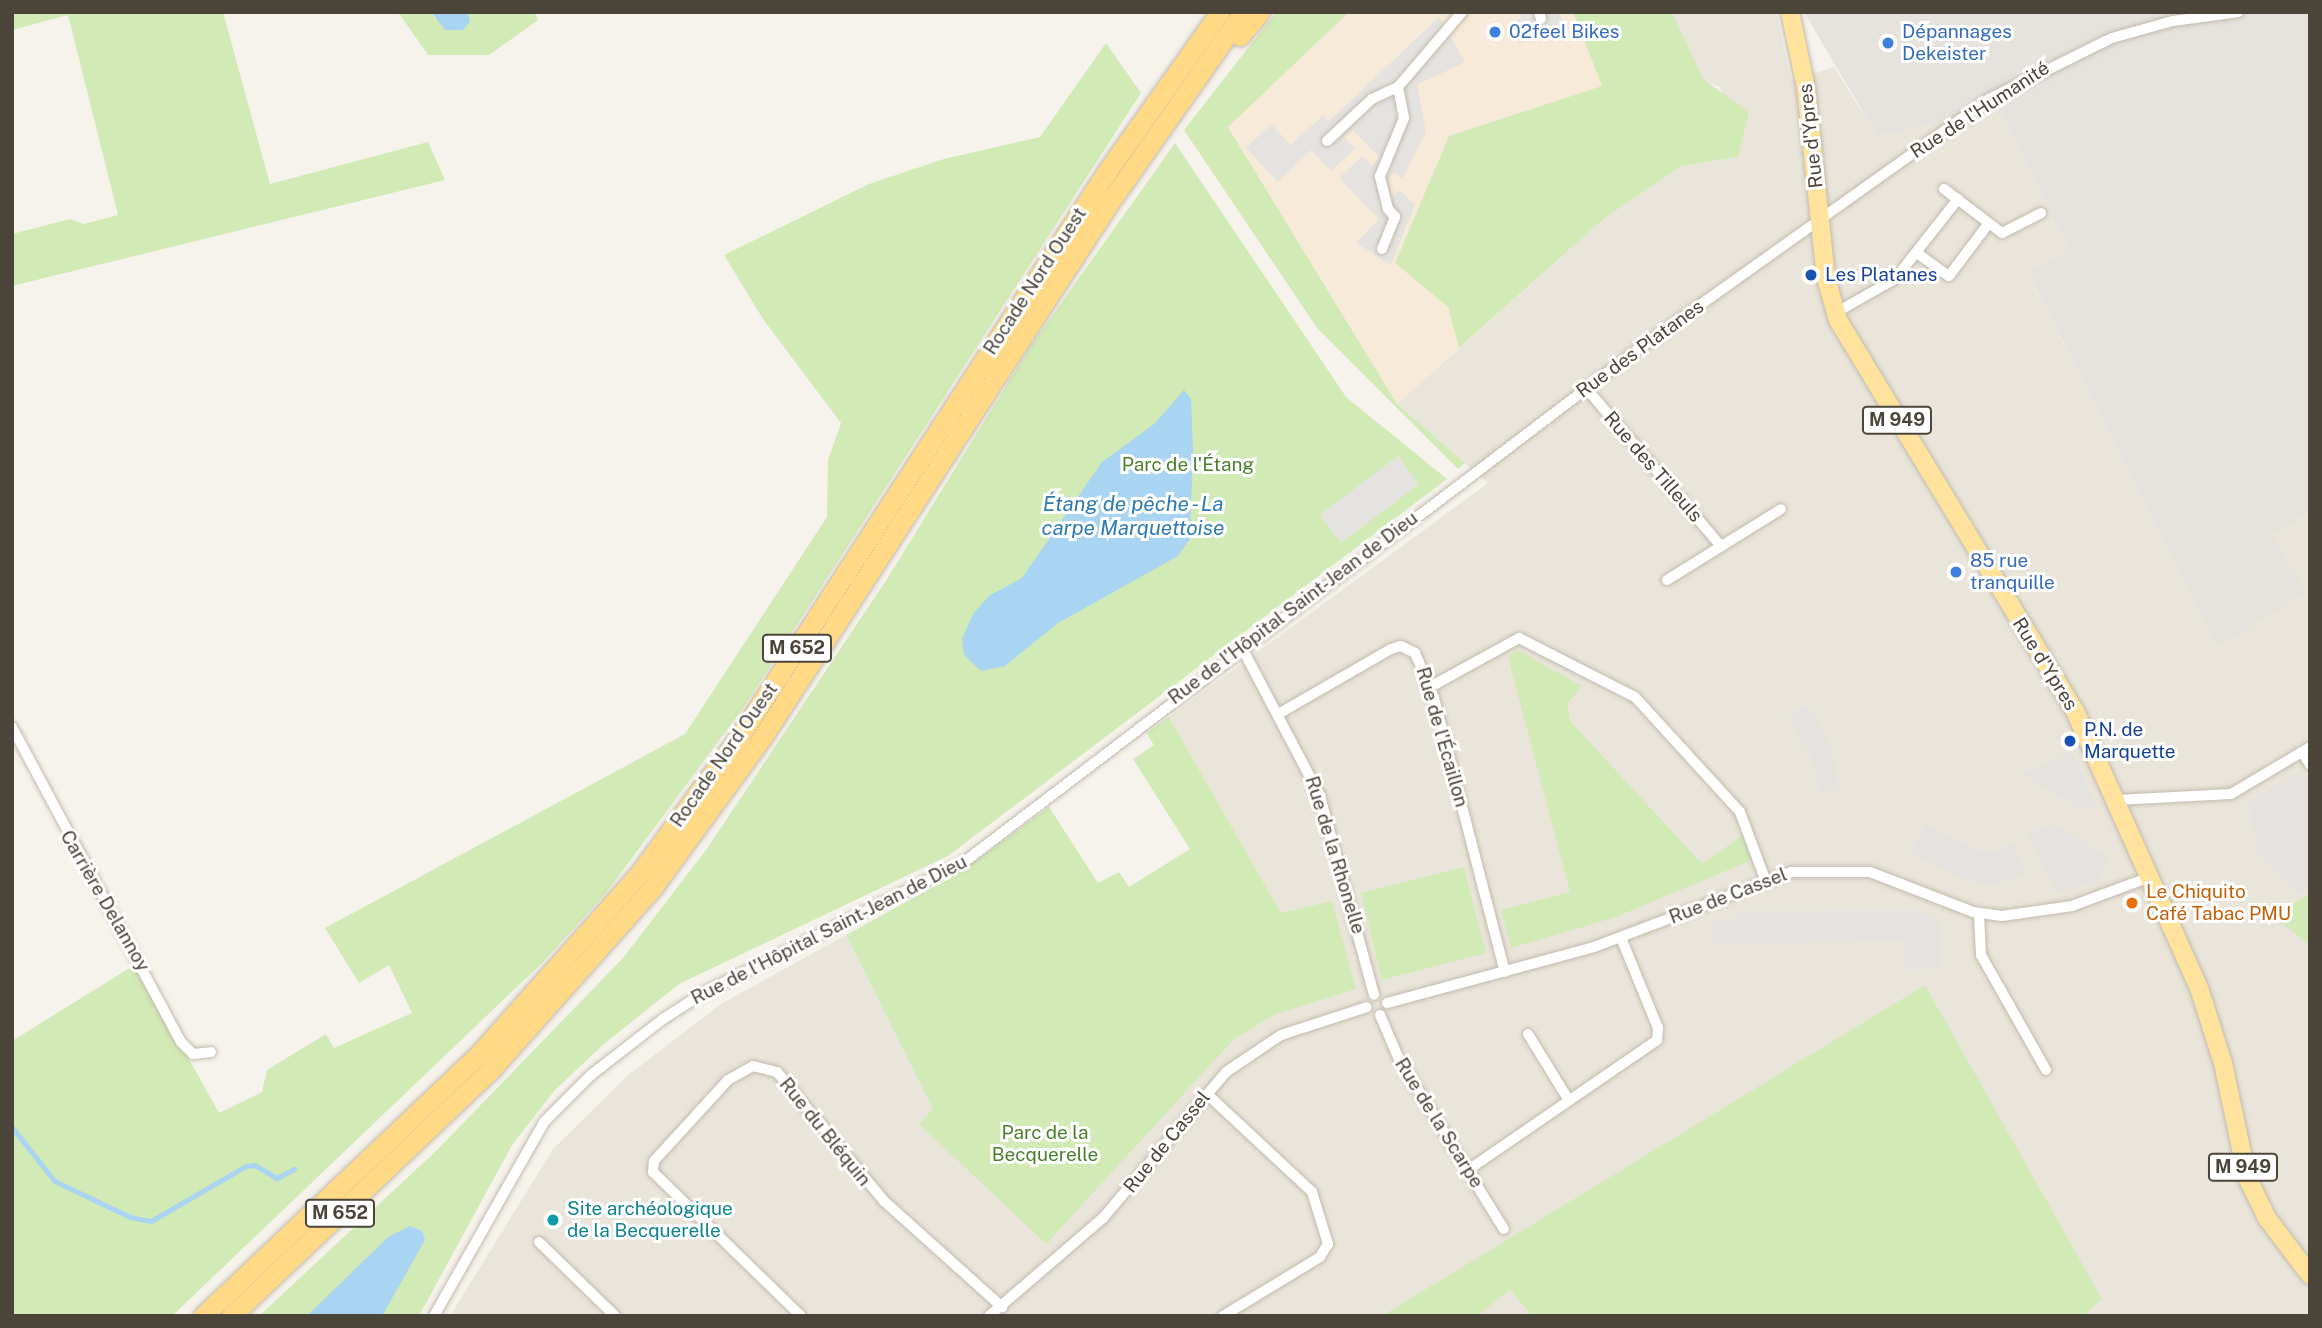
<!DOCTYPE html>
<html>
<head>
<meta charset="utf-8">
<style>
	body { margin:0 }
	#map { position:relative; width:2322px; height:1328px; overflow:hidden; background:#f6f3ec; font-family:"Public Sans",sans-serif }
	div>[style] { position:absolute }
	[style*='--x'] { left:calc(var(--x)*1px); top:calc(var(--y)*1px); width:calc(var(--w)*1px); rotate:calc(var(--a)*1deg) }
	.residential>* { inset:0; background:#eae5da }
	.commercial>* { inset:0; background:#f7ead8 }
	.industrial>* { inset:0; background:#e6e2dd }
	.green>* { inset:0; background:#d2eab5 }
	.parking>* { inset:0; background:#e5e3e0 }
	.water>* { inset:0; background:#a9d4f2 }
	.stream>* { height:4.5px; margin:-2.25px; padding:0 2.25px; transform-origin:2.25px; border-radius:2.25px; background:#a9d4f2 }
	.roads { filter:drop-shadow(0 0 2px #c2bbae) drop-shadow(0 0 2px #c2bbae) }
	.minor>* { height:10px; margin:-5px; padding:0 5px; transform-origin:5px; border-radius:5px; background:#fff }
	.primary>* { height:18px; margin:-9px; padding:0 9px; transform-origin:9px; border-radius:9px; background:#ffe39c }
	.trunk>* { height:19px; margin:-9.5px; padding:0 9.5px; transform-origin:9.5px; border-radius:9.5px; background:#ffd985 }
	.dots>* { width:19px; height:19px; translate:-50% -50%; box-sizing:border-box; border:4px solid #fff; border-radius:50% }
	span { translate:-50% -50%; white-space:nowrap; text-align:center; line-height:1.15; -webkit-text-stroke:6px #fff; paint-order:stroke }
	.shield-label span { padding:2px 5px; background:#fff; border:2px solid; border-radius:5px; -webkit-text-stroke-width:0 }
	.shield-label { font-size:18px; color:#4b4439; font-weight:700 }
	.shop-label { font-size:19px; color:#366cbe }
	.left { translate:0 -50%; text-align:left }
	.street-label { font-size:19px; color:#4b4439 }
	.transit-label { font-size:19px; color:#164399 }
	.park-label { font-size:19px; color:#4a7f2a }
	.food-label { font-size:19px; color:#c56008 }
	.culture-label { font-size:19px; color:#0d838f }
	.water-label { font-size:21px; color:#2e7ab2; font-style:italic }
	.frame { position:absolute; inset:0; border:14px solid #4b4439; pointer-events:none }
</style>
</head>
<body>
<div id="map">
	<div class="residential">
		<i style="clip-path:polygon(1672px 12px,1776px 12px,1791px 81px,1834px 67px,1877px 136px,1999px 109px,2071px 251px,2028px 274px,2218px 647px,2272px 536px,2310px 512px,2310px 1316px,450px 1316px,553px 1149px,627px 1076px,721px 1004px,846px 935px,934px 1110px,1281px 913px,1169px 717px,1488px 483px,1397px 404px,1605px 218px,1682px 166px,1738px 157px,1720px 87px,1704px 81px)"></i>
	</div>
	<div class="commercial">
		<i style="clip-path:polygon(1346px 12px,1573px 12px,1602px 86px,1449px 136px,1395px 263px,1448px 307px,1459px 348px,1397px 404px,1228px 126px)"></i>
	</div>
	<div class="industrial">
		<i style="clip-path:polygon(1804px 12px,2310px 12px,2310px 512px,2272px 536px,2307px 592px,2218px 647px,2028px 273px,2071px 251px,1999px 110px,1877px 136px)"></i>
	</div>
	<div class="green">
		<i style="clip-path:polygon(12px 12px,223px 12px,270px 184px,428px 142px,445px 180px,12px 286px,12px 234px,70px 219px,84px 224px,118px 215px,68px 15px,12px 30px)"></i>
		<i style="clip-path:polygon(398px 12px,431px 12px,435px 19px,470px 17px,468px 12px,534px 12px,538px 20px,489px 55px,428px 55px)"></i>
		<i style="clip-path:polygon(1276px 12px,1349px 12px,1228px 127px,1397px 404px,1465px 463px,1458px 469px,1317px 328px,1184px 130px)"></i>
		<i style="clip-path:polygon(1573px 12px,1672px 12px,1704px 80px,1749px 112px,1738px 157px,1682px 166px,1605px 218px,1459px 348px,1448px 307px,1395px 263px,1449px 136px,1602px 86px)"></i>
		<i style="clip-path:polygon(1106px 43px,1141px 93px,743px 708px,606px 893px,543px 962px,172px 1316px,12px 1316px,12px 1041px,136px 964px,219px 1113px,262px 1092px,267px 1070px,326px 1034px,334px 1048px,412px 1013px,389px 965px,359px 983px,325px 928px,685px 734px,827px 517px,828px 460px,841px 423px,763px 319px,724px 255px,869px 184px,944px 159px,1040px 137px)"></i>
		<i style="clip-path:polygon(1175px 143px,1346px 397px,1447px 479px,948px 856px,679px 984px,604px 1044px,555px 1090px,512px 1145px,419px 1316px,259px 1316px,437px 1150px,623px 958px,706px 850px,887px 579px,1030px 347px)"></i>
		<i style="clip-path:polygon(1518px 650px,1582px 686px,1567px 704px,1570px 721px,1702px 864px,1743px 835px,1752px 860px,1616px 917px,1511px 948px,1501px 910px,1570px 892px,1508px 657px)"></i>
		<i style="clip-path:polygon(1169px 717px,1281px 913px,1332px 901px,1356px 989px,1276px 1014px,1235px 1038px,1046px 1244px,919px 1124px,933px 1109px,846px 935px,956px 875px,1049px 807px,1098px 883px,1119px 872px,1129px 887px,1190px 849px,1133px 759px,1154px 745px,1146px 733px)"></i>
		<i style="clip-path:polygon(1464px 867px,1486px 953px,1382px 980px,1361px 893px)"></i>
		<i style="clip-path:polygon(2310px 893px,2310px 945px,2280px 922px,2281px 912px)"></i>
		<i style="clip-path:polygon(1925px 985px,2102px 1299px,2083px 1316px,1532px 1316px,1510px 1289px,1478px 1316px,1382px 1316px)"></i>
	</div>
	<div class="parking">
		<i style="clip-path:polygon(1520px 12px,1559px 12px,1564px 24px,1519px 44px,1510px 24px,1522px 18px)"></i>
		<i style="clip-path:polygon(1439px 17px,1465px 62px,1417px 85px,1426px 132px,1402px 179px,1394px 172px,1389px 178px,1391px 197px,1399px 190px,1415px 204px,1391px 265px,1356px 243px,1379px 219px,1339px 178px,1362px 156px,1372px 166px,1380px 158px,1353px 130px,1344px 137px,1355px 149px,1331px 171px,1311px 150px,1278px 182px,1246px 148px,1271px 124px,1291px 145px,1323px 115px,1329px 121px)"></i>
		<i style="clip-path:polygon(1398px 456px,1419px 484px,1341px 543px,1320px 515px)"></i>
		<i style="clip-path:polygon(1808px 705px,1833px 751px,1839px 790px,1819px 791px,1813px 761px,1788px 716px)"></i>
		<i style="clip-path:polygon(2073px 752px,2096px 805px,2081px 809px,2022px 774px)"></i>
		<i style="clip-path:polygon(2303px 771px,2310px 781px,2310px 890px,2301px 895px,2258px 855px,2248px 801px)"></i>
		<i style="clip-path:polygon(1925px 824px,1987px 854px,2014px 843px,2025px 874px,1998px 884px,1975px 883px,1912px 855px)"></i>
		<i style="clip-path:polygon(2052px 824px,2109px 857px,2096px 882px,2056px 893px,2028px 833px)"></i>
		<i style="clip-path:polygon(1917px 910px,1939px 921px,1940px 969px,1906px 970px,1905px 941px,1711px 944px,1711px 921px,1736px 921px,1736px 911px)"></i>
	</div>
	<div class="water">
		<i style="clip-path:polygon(431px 12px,468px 12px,470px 22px,463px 30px,445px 30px)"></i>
		<i style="clip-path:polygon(1184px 390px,1191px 399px,1193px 449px,1190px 539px,1178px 556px,1058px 623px,1005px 666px,981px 671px,964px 655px,962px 639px,973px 614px,990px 595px,1022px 578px,1102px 462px,1154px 424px)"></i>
		<i style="clip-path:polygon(410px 1226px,422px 1231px,425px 1240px,382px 1316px,307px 1316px,388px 1237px)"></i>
	</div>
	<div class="stream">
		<i style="--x:12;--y:1127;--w:69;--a:51.5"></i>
		<i style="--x:55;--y:1181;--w:83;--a:25.6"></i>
		<i style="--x:130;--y:1217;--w:21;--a:11"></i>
		<i style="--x:151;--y:1221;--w:110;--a:-30.1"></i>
		<i style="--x:246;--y:1166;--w:9;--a:-6"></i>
		<i style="--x:255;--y:1165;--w:26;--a:31"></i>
		<i style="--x:277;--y:1178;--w:19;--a:-28"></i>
	</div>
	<div class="roads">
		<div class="minor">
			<i style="--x:1539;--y:12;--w:7;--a:74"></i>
			<i style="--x:1327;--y:141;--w:62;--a:-43"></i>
			<i style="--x:1372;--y:99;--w:29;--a:-25"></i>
			<i style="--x:1944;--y:189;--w:73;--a:37.2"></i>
			<i style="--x:2002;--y:233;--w:44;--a:-27.1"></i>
			<i style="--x:1382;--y:249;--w:35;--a:-68"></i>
			<i style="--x:1395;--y:217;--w:11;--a:-131"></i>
			<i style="--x:1388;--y:209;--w:34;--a:-104"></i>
			<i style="--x:1380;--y:176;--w:63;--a:-67.5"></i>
			<i style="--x:1404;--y:118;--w:32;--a:-101"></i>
			<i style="--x:1398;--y:87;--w:99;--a:-49.5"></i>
			<i style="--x:1917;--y:253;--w:39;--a:36"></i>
			<i style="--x:1949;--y:276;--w:66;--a:-53"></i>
			<i style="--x:1835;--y:313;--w:69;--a:-29.5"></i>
			<i style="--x:1895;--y:279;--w:102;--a:-51.8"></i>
			<i style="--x:1586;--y:388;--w:208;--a:49.5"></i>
			<i style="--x:1667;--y:580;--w:134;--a:-31.9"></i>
			<i style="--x:1241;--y:646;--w:170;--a:62.2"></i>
			<i style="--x:1320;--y:796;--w:206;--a:74.8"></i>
			<i style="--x:1430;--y:687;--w:102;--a:-28.8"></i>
			<i style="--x:1519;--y:638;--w:130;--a:27"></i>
			<i style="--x:1635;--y:697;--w:156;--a:47.6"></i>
			<i style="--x:1740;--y:812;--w:72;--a:69.5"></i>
			<i style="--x:1280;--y:713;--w:128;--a:-30"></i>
			<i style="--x:1391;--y:649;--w:10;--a:-17"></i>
			<i style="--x:1401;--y:646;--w:16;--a:27"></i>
			<i style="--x:1415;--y:653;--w:49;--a:67.1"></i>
			<i style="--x:1434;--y:698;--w:283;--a:75.5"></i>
			<i style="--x:12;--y:727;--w:357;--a:61.8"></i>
			<i style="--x:181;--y:1042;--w:17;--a:45"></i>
			<i style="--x:193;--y:1054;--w:18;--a:-6"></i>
			<i style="--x:2302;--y:752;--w:15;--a:58"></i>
			<i style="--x:2116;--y:800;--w:115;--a:-3"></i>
			<i style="--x:2231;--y:794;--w:92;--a:-30.7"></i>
			<i style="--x:1979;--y:914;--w:41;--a:87.2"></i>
			<i style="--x:1981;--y:955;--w:132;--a:60.5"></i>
			<i style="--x:1387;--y:1003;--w:214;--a:-15.1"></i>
			<i style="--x:1594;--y:947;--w:211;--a:-20.8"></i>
			<i style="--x:1791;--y:872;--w:79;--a:0"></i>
			<i style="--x:1870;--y:872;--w:110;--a:21.2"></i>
			<i style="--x:1973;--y:912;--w:29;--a:8"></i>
			<i style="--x:2002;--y:916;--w:71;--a:-8.1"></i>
			<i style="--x:2072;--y:906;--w:83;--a:-20.4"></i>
			<i style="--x:1380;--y:1015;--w:46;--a:66.8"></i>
			<i style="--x:1398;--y:1057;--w:202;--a:58.4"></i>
			<i style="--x:1528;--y:1034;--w:76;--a:58.4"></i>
			<i style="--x:1207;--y:1094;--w:144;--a:43"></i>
			<i style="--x:1312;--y:1192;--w:54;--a:72.9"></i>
			<i style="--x:1328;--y:1244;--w:15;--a:122"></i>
			<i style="--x:1320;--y:1257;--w:114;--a:148.7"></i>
			<i style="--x:1468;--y:1170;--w:229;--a:-34.5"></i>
			<i style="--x:1657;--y:1040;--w:12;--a:-85"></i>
			<i style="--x:1658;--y:1028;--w:97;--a:-112.3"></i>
			<i style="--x:539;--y:1242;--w:106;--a:44.2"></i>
			<i style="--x:434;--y:1316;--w:224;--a:-60.4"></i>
			<i style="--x:545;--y:1121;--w:65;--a:-45"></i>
			<i style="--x:591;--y:1075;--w:91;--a:-37.9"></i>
			<i style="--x:663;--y:1019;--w:50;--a:-32.7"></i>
			<i style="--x:705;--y:992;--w:290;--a:-26.7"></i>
			<i style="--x:964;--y:862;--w:846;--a:-37.26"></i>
			<i style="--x:1637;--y:350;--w:432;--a:-35.5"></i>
			<i style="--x:1989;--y:99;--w:137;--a:-26.4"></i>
			<i style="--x:2112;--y:38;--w:63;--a:-15.6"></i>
			<i style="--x:2173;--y:21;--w:66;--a:-7.9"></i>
			<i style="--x:801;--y:1316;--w:206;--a:-135.8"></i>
			<i style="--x:653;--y:1172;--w:11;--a:-85"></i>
			<i style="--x:654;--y:1161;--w:110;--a:-47.6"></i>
			<i style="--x:728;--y:1080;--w:29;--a:-29"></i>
			<i style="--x:753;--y:1066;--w:25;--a:14"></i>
			<i style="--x:777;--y:1072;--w:168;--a:50.3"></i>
			<i style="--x:884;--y:1201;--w:159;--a:41.9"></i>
			<i style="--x:989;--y:1316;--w:152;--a:-40.7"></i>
			<i style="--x:1104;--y:1217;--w:189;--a:-49.9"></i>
			<i style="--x:1226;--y:1072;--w:66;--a:-33.9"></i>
			<i style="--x:1281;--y:1035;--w:90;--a:-18"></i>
		</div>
		<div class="primary">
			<i style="--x:1790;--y:12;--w:78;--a:78.1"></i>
			<i style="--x:1806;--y:88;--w:191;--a:84"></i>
			<i style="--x:1826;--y:278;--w:44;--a:74.1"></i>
			<i style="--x:1838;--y:320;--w:457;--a:58.8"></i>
			<i style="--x:2075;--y:711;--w:303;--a:65.9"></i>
			<i style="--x:2199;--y:988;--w:79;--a:72.3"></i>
			<i style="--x:2223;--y:1063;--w:116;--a:78.1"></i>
			<i style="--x:2247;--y:1177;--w:46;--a:64"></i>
			<i style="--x:2267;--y:1218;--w:71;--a:53"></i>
		</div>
		<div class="trunk">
			<i style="--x:1240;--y:36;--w:31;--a:-50"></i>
			<i style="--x:203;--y:1316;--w:383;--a:-43.5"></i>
			<i style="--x:481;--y:1052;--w:239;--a:-48.4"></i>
			<i style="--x:640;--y:873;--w:165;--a:-53.9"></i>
			<i style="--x:737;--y:740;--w:676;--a:-56.94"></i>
			<i style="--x:1106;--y:173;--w:197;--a:-54.7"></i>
			<i style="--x:231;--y:1316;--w:360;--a:-43.5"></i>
			<i style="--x:492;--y:1068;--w:242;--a:-48.3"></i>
			<i style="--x:653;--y:887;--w:187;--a:-53.9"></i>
			<i style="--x:763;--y:736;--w:635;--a:-57.01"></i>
			<i style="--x:1109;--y:203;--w:233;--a:-54.9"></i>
		</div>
	</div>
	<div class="dots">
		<i style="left:1495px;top:32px;background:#3f7fe0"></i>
		<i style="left:1888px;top:43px;background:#3f7fe0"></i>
		<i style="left:1811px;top:275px;background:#1a4fb4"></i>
		<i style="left:1956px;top:572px;background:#3f7fe0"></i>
		<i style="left:2070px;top:741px;background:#1a4fb4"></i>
		<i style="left:2132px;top:903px;background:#e8710a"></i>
		<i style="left:553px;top:1220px;background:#0f9aa8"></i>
	</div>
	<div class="shield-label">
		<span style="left:1897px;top:420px">M 949</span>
		<span style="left:797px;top:648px">M 652</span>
		<span style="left:2243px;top:1167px">M 949</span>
		<span style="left:340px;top:1213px">M 652</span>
	</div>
	<div class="shop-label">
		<span class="left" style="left:1509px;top:32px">02feel Bikes</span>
		<span class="left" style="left:1902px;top:43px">Dépannages<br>Dekeister</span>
		<span class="left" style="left:1970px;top:572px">85 rue<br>tranquille</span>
	</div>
	<div class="street-label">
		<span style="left:1980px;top:110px;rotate:-33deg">Rue de l'Humanité</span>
		<span style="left:1811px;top:136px;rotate:-96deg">Rue d'Ypres</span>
		<span style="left:1035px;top:281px;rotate:-57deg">Rocade Nord Ouest</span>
		<span style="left:1640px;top:349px;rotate:-36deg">Rue des Platanes</span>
		<span style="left:1653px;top:467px;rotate:49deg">Rue des Tilleuls</span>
		<span style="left:1293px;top:608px;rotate:-37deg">Rue de l'Hôpital Saint-Jean de Dieu</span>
		<span style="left:2045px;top:664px;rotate:58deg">Rue d'Ypres</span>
		<span style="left:1442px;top:737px;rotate:74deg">Rue de l'Écaillon</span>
		<span style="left:724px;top:755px;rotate:-55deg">Rocade Nord Ouest</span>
		<span style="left:1335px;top:855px;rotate:73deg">Rue de la Rhonelle</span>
		<span style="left:1728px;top:896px;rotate:-21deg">Rue de Cassel</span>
		<span style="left:105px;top:901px;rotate:60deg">Carrière Delannoy</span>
		<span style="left:829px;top:930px;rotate:-27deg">Rue de l'Hôpital Saint-Jean de Dieu</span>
		<span style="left:1439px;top:1123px;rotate:58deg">Rue de la Scarpe</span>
		<span style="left:825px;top:1132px;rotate:51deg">Rue du Bléquin</span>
		<span style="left:1167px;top:1142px;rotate:-51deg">Rue de Cassel</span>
	</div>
	<div class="transit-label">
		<span class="left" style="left:1825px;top:275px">Les Platanes</span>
		<span class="left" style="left:2084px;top:741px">P.N. de<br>Marquette</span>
	</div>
	<div class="park-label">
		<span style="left:1188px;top:465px">Parc de l'Étang</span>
		<span style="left:1045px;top:1144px">Parc de la<br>Becquerelle</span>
	</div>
	<div class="food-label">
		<span class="left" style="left:2146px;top:903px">Le Chiquito<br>Café Tabac PMU</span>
	</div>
	<div class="culture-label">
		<span class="left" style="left:567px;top:1220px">Site archéologique<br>de la Becquerelle</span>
	</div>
	<div class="water-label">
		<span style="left:1133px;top:516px">Étang de pêche - La<br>carpe Marquettoise</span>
	</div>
	<div class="frame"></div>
</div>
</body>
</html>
